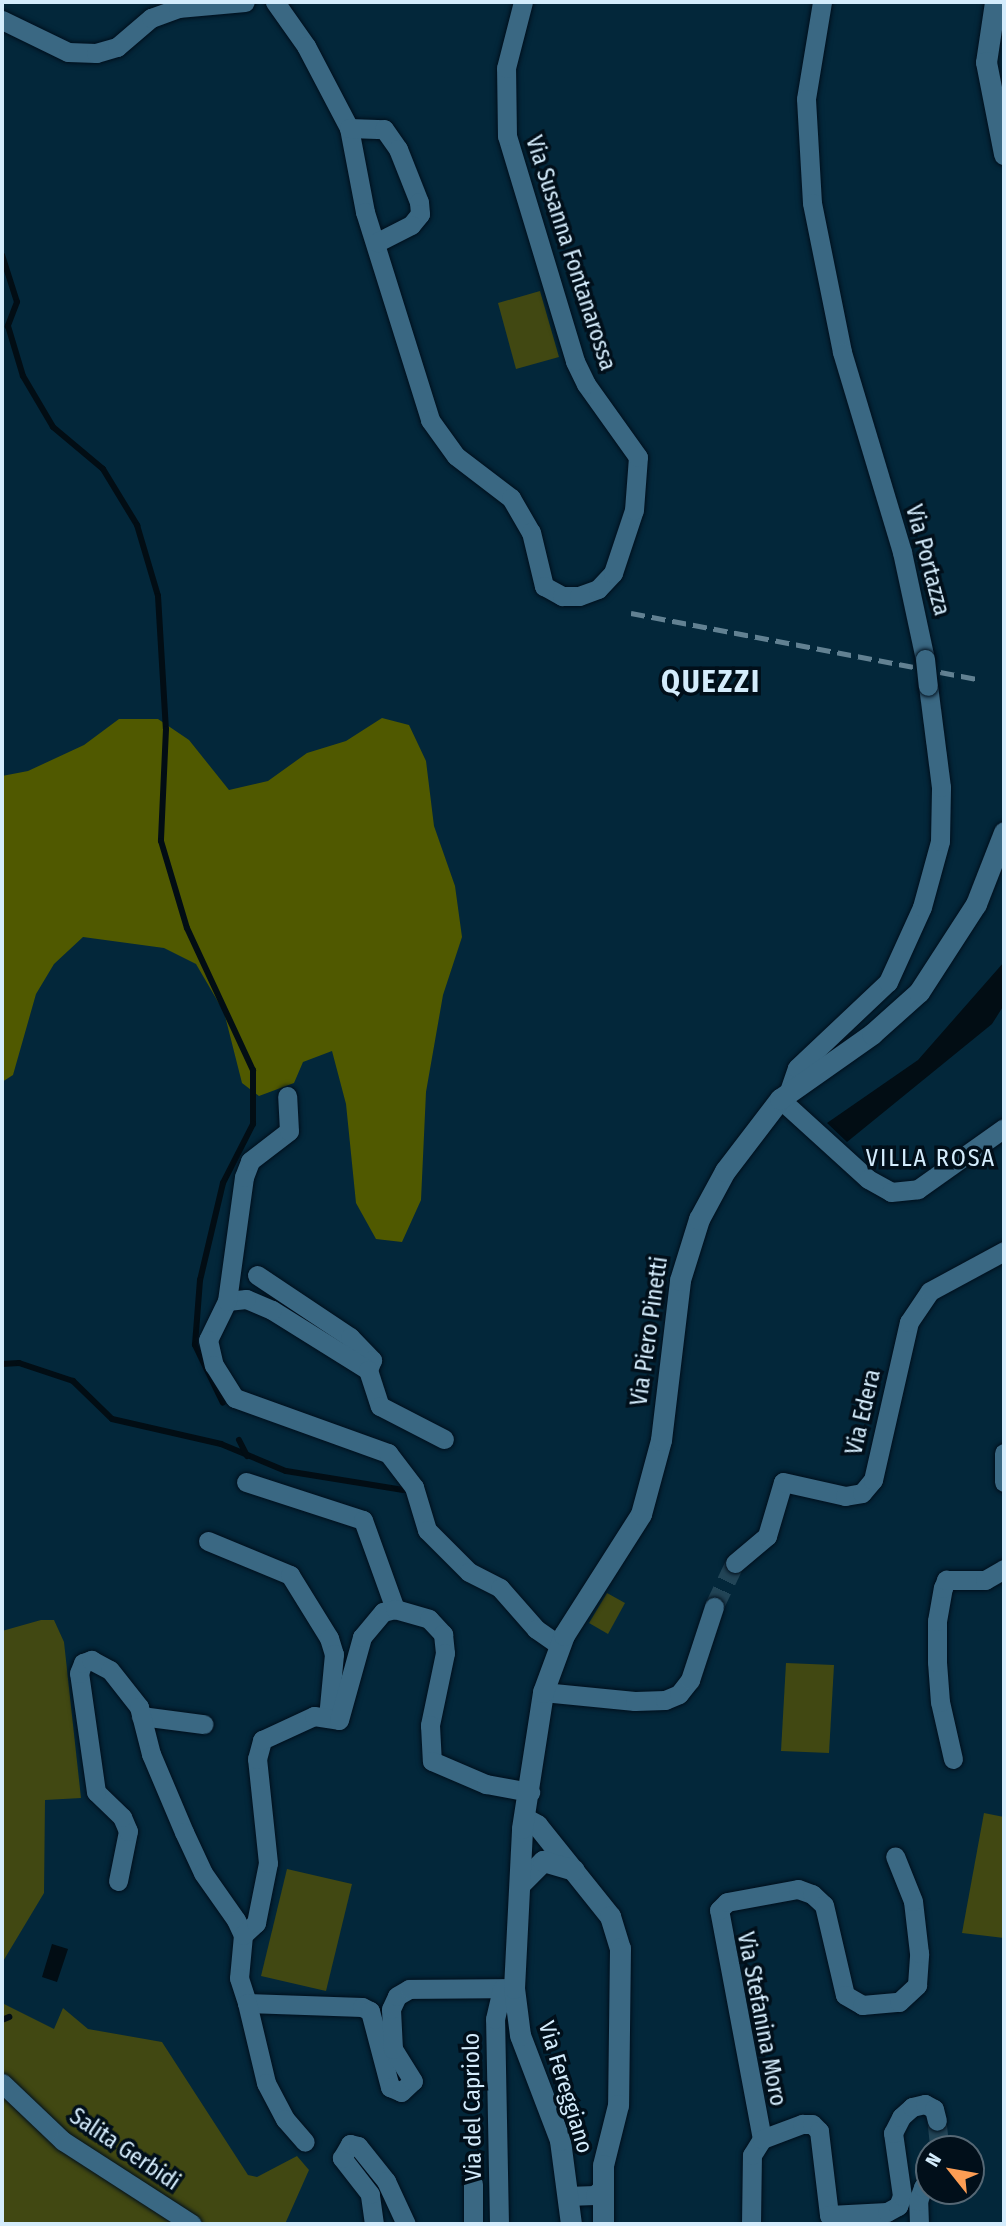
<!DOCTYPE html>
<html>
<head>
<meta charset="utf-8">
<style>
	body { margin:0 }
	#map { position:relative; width:1006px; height:2226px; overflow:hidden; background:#03273a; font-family:"Fira Sans Condensed",sans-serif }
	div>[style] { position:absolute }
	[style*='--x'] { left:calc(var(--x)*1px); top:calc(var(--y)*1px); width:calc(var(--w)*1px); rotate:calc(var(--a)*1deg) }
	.green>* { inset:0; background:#414812 }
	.forest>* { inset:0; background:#505900 }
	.water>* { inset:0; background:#020d14 }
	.stream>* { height:6px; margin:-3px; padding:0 3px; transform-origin:3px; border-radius:3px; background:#020d14 }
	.street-tunnel>* { height:19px; margin-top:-9.5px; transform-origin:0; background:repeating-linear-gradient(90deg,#224557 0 19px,transparent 0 29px) }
	.roads { filter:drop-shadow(0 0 2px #000f1c) drop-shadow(0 0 2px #000f1c) }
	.street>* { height:19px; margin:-9.5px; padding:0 9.5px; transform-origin:9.5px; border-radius:9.5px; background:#3a6883 }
	.secondary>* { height:21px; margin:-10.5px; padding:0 10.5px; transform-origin:10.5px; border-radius:10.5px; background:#3a6883 }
	.rail>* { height:5px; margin-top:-2.5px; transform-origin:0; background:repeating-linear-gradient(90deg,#628192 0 14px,transparent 0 21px) }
	.bridges { filter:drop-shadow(0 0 2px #000f1c) drop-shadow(0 0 2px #000f1c) }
	.street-bridge>* { height:19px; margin:-9.5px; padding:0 9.5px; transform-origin:9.5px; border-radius:9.5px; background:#3a6883 }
	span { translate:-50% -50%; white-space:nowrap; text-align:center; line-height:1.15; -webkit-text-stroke:7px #010f1a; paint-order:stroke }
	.street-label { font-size:23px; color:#d4ecfc }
	.neighbourhood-label { font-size:24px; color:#d4ecfc; letter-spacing:2px }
	.district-label { font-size:30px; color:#d4ecfc; font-weight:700; letter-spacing:2px }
	.frame { position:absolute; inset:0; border:4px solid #d4ecfc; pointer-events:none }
	.north { position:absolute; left:915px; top:2135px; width:70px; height:70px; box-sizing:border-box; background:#010f1a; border:2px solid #556774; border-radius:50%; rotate:301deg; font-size:19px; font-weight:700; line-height:28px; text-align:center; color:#d4ecfc }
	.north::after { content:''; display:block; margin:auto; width:24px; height:32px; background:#fc9d54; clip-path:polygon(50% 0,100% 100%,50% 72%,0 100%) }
</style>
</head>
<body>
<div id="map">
	<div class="green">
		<i style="clip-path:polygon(540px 291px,559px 357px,516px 369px,498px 303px)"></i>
		<i style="clip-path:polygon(607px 1593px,625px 1603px,608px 1634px,589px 1623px)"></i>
		<i style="clip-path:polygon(41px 1620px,54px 1620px,64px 1642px,81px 1798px,45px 1800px,44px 1893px,2px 1963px,2px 1631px)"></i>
		<i style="clip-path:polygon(786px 1663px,834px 1665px,829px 1753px,781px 1751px)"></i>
		<i style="clip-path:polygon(984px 1813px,1004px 1817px,1004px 1938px,962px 1933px)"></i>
		<i style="clip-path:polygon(287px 1869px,352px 1884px,326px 1991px,261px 1976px)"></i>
		<i style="clip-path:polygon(2px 2003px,54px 2029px,63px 2008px,88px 2029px,162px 2042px,248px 2175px,257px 2177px,297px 2156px,309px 2170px,285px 2224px,2px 2224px)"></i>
	</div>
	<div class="forest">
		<i style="clip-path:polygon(382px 718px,409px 725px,426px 761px,434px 826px,455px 886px,462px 937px,443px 995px,426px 1092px,421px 1200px,402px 1242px,376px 1239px,356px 1203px,346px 1104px,332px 1051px,303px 1062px,294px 1083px,259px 1096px,242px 1083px,224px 1012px,196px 964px,164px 948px,83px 937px,54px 964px,36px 994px,13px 1075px,2px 1082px,2px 776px,28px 771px,84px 745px,119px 719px,158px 719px,189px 740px,229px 790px,268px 781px,307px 753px,346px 741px)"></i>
	</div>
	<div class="water">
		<i style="clip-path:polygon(1004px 962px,1004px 1005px,992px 1024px,847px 1142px,827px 1123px,918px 1060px)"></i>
		<i style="clip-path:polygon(52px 1944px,68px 1949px,57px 1982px,42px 1977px)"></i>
	</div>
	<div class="stream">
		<i style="--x:2;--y:255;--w:49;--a:72.3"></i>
		<i style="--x:17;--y:302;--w:26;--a:111"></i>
		<i style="--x:8;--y:326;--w:52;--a:73.3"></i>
		<i style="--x:23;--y:376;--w:59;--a:59.5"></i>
		<i style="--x:53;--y:427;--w:65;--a:40"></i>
		<i style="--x:103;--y:469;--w:66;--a:58.7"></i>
		<i style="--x:137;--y:525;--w:74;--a:73.5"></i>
		<i style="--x:158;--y:596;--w:133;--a:86.6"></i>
		<i style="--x:166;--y:729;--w:112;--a:92.6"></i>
		<i style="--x:161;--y:841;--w:91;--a:73.4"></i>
		<i style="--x:187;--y:928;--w:157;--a:65.1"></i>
		<i style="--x:253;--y:1070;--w:54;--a:90"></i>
		<i style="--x:253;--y:1124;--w:66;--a:117"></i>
		<i style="--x:223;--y:1183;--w:100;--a:103.3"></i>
		<i style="--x:200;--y:1280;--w:65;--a:94.4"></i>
		<i style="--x:195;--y:1345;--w:64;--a:64.2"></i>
		<i style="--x:2;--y:1364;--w:17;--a:-3"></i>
		<i style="--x:19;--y:1363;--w:57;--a:18.4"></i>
		<i style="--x:73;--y:1381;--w:54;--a:44.3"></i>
		<i style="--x:112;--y:1419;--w:112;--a:12.9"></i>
		<i style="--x:221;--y:1444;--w:70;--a:22.6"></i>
		<i style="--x:286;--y:1471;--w:119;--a:9.2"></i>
		<i style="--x:239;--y:1440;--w:18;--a:63"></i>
		<i style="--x:2;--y:2020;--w:8;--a:-23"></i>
	</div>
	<div class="street-tunnel">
		<i style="--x:714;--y:1607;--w:49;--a:-64.5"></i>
		<i style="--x:937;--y:2121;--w:28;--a:84"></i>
	</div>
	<div class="roads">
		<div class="street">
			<i style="--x:275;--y:2;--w:54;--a:54.8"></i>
			<i style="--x:306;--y:46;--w:93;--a:62.3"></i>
			<i style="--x:349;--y:128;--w:86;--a:79.2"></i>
			<i style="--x:365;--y:212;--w:218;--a:72.6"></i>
			<i style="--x:430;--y:420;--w:44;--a:54.2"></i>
			<i style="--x:456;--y:456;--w:69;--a:37.4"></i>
			<i style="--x:511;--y:498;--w:39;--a:60"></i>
			<i style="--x:531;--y:532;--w:56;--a:76.5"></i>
			<i style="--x:544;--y:586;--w:21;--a:29"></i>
			<i style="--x:562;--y:596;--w:17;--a:0"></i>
			<i style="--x:579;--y:596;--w:20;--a:-20"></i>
			<i style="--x:598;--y:589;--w:22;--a:-47"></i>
			<i style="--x:613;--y:573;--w:66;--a:-71.6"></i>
			<i style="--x:634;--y:510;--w:53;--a:-85.7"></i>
			<i style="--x:638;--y:457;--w:90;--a:-125.5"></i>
			<i style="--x:586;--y:384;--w:25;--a:-116"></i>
			<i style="--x:575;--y:361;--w:235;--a:-106.8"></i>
			<i style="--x:507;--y:136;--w:68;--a:-90.8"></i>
			<i style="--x:506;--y:68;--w:68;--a:-75.6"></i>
			<i style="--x:822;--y:2;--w:98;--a:99.4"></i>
			<i style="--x:806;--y:99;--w:104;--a:86.7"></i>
			<i style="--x:812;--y:203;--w:152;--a:78.6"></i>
			<i style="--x:842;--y:352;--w:209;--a:73.3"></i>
			<i style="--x:902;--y:552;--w:109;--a:77.9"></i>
			<i style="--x:2;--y:20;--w:73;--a:25.9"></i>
			<i style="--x:68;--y:52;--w:28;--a:2"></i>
			<i style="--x:96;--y:53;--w:22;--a:-16"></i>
			<i style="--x:117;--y:47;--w:45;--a:-40.5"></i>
			<i style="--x:151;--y:18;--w:29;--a:-20"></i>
			<i style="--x:178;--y:8;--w:67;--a:-5.1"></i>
			<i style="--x:349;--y:128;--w:35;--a:2"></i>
			<i style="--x:384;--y:129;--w:24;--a:55"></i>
			<i style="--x:398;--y:149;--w:57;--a:68.4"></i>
			<i style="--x:419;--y:202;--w:12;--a:85"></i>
			<i style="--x:420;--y:214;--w:14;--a:129"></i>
			<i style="--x:411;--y:225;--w:38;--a:153"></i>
			<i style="--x:789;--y:1091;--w:24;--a:-71"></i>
			<i style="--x:797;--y:1068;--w:125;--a:-43.4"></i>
			<i style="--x:888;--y:982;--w:82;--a:-65.6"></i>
			<i style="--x:922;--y:907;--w:68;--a:-74.7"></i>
			<i style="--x:940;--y:841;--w:54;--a:-88.9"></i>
			<i style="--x:941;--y:787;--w:102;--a:-97.3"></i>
			<i style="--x:780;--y:1099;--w:119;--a:42.3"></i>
			<i style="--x:868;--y:1179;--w:26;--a:29"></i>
			<i style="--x:891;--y:1192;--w:27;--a:-6"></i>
			<i style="--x:918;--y:1189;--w:105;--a:-35.3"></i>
			<i style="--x:257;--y:1275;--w:112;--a:33.7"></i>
			<i style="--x:350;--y:1337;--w:32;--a:46"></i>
			<i style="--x:372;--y:1360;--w:11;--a:112"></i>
			<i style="--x:368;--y:1370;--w:113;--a:-148"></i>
			<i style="--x:272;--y:1310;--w:28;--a:-157"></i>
			<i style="--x:246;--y:1299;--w:19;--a:174"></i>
			<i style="--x:227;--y:1301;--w:43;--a:116"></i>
			<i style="--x:208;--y:1340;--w:26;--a:77"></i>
			<i style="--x:214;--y:1365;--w:39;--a:58"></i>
			<i style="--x:235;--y:1398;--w:163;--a:19.8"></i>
			<i style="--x:388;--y:1453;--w:43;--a:52.6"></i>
			<i style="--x:414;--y:1487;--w:45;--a:73.2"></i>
			<i style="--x:427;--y:1530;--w:59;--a:45"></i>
			<i style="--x:469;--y:1572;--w:35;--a:27"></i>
			<i style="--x:500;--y:1588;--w:55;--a:48.7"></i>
			<i style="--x:536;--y:1629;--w:28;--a:35"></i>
			<i style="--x:227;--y:1301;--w:125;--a:-82.2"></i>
			<i style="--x:244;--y:1177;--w:17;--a:-69"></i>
			<i style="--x:250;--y:1161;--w:49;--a:-37.6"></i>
			<i style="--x:289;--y:1131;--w:35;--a:-93"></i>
			<i style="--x:368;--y:1370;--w:38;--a:72"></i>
			<i style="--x:380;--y:1406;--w:72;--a:27.3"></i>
			<i style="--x:1004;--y:1453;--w:29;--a:90"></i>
			<i style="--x:246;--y:1482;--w:123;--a:18"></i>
			<i style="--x:363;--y:1520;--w:95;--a:70.2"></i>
			<i style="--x:208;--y:1541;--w:89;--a:22.5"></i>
			<i style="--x:290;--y:1575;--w:74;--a:58.2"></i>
			<i style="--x:329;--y:1638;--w:17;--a:73"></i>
			<i style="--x:334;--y:1654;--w:64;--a:95.4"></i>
			<i style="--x:735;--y:1563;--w:42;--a:-40.2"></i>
			<i style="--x:767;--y:1536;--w:56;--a:-73.5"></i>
			<i style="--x:783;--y:1482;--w:64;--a:12.7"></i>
			<i style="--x:845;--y:1496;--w:17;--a:-10"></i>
			<i style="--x:862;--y:1493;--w:17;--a:-50"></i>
			<i style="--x:873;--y:1480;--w:162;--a:-77.2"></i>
			<i style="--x:909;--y:1322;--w:37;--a:-56"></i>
			<i style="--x:930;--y:1291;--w:84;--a:-28.4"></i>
			<i style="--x:543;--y:1692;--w:92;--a:5.6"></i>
			<i style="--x:635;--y:1701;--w:30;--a:-2"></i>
			<i style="--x:665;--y:1700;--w:15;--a:-23"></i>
			<i style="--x:679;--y:1694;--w:18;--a:-52"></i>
			<i style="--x:690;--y:1680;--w:77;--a:-71.8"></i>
			<i style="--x:141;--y:1716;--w:63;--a:7.4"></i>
			<i style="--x:953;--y:1759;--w:58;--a:-102.8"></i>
			<i style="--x:940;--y:1702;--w:40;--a:-94.3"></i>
			<i style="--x:937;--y:1662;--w:41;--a:-90"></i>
			<i style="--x:937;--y:1621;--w:34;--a:-80"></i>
			<i style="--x:943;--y:1588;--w:9;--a:-69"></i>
			<i style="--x:946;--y:1580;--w:39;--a:0"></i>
			<i style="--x:985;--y:1580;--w:22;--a:-30"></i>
			<i style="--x:118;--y:1881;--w:51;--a:-78.7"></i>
			<i style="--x:128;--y:1831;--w:15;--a:-113"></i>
			<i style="--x:122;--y:1817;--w:36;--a:-136"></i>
			<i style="--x:96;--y:1792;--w:120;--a:-98.1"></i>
			<i style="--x:79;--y:1673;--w:11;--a:-68"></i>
			<i style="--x:83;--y:1663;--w:9;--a:-21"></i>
			<i style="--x:91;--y:1660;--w:21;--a:28"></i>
			<i style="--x:110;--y:1670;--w:47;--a:51.9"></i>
			<i style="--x:139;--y:1707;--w:49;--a:75.7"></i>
			<i style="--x:151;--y:1754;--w:85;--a:67.1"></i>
			<i style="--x:184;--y:1832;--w:45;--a:65.1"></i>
			<i style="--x:203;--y:1873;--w:57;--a:54.9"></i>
			<i style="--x:236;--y:1920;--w:17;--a:65"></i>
			<i style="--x:243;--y:1935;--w:43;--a:95.3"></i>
			<i style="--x:239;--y:1978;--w:26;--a:72"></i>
			<i style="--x:247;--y:2003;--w:115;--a:2"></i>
			<i style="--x:362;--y:2007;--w:9;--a:27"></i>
			<i style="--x:370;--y:2011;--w:79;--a:75.3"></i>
			<i style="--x:390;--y:2087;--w:12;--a:24"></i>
			<i style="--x:401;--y:2092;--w:16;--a:-43"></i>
			<i style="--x:413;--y:2081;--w:38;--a:-122"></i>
			<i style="--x:393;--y:2049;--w:40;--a:-92.9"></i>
			<i style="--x:391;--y:2009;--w:14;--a:-65"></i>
			<i style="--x:397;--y:1996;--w:14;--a:-30"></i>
			<i style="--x:409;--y:1989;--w:105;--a:-0.5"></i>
			<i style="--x:243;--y:1935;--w:18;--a:-43"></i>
			<i style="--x:256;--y:1923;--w:61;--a:-78.7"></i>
			<i style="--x:268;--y:1863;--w:105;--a:-96"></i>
			<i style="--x:257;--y:1759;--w:20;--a:-75"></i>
			<i style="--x:262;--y:1740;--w:57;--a:-24.8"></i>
			<i style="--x:314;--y:1716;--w:25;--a:9"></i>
			<i style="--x:339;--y:1720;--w:86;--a:-74.5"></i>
			<i style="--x:362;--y:1637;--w:33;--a:-50"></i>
			<i style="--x:383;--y:1612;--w:12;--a:-14"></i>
			<i style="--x:395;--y:1609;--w:35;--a:16"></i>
			<i style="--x:429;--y:1619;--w:21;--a:47"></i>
			<i style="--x:443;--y:1634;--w:19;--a:84"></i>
			<i style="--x:445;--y:1653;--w:74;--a:101.8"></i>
			<i style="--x:430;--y:1725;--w:36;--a:87"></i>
			<i style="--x:432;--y:1761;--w:59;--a:23.1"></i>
			<i style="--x:486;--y:1784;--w:45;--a:10.3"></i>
			<i style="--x:247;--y:2003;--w:82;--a:76.6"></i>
			<i style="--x:266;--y:2083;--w:41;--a:62.2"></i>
			<i style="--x:285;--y:2119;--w:30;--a:49"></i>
			<i style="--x:2;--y:2083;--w:84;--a:43.6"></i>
			<i style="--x:63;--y:2141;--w:153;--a:32.8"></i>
			<i style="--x:762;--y:2139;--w:233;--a:-100.6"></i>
			<i style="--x:719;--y:1910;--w:11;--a:-45"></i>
			<i style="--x:727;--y:1902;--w:72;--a:-10.4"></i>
			<i style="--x:798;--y:1889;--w:15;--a:20"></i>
			<i style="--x:812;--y:1894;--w:16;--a:43"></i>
			<i style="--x:824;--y:1905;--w:92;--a:76.9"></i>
			<i style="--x:845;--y:1995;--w:20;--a:30"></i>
			<i style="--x:862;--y:2005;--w:37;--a:-5"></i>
			<i style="--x:899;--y:2002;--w:25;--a:-43"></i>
			<i style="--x:917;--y:1985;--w:32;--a:-86"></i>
			<i style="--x:919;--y:1953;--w:52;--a:-96.6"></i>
			<i style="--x:913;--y:1901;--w:48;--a:-111.8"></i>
			<i style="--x:473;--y:2184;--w:40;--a:90"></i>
			<i style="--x:567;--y:2196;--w:28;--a:-2"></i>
			<i style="--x:595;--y:2195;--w:11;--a:-45"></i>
			<i style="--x:374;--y:2224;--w:30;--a:-98"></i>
			<i style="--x:370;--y:2194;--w:46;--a:-127.9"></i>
			<i style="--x:342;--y:2158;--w:16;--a:-60"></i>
			<i style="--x:350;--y:2144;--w:8;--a:14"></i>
			<i style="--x:358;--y:2146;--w:45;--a:51.3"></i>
			<i style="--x:386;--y:2181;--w:47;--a:65.1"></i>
			<i style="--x:499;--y:2224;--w:205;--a:-91.1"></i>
			<i style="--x:495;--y:2019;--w:31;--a:-77"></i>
			<i style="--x:751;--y:2224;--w:69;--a:-89.2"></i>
			<i style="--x:752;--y:2155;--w:19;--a:-58"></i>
			<i style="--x:762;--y:2139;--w:43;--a:-20.6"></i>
			<i style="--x:802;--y:2124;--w:10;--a:0"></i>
			<i style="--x:812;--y:2124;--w:10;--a:45"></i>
			<i style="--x:819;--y:2131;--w:85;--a:83.2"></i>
			<i style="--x:829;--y:2215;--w:58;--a:-3"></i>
			<i style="--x:887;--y:2212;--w:13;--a:-29"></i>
			<i style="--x:898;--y:2206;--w:11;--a:-68"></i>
			<i style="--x:902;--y:2196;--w:64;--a:-98.1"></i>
			<i style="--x:893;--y:2133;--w:18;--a:-63"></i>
			<i style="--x:901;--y:2117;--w:15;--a:-42"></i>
			<i style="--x:912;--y:2107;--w:13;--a:-13"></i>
			<i style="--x:925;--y:2104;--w:10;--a:29"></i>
			<i style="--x:934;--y:2109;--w:12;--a:76"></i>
			<i style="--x:919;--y:2224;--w:23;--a:-92"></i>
			<i style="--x:918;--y:2201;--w:15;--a:-70"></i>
			<i style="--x:923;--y:2187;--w:6;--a:-18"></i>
		</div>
		<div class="secondary">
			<i style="--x:995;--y:2;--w:61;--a:98.5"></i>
			<i style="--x:986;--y:62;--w:94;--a:78.9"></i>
			<i style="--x:526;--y:1819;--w:13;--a:29"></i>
			<i style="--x:537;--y:1825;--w:117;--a:51.3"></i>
			<i style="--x:610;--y:1916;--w:34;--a:73"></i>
			<i style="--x:620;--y:1948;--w:157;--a:90.7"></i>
			<i style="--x:618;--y:2105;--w:62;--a:104"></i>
			<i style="--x:603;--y:2165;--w:59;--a:90"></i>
			<i style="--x:522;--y:1882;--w:30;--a:-45"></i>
			<i style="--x:543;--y:1861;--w:32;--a:16"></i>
			<i style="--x:571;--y:2224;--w:85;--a:-97.5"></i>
			<i style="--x:560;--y:2140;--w:112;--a:-110.9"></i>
			<i style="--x:520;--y:2035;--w:47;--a:-97.3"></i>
			<i style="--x:514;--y:1988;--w:160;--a:-87.1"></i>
			<i style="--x:522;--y:1828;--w:138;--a:-81.2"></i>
			<i style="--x:543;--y:1692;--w:61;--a:-69.8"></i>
			<i style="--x:564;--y:1635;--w:143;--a:-57.5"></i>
			<i style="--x:641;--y:1514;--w:77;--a:-74.9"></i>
			<i style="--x:661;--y:1440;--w:161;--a:-83.2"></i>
			<i style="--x:680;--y:1280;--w:64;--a:-72.7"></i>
			<i style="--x:699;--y:1219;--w:55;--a:-61.6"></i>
			<i style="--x:725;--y:1171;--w:91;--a:-52.6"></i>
			<i style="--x:780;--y:1099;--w:113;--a:-35.2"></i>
			<i style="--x:872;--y:1034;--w:63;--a:-41.8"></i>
			<i style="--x:919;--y:992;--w:105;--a:-57.1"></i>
			<i style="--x:976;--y:904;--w:77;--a:-68.7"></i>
		</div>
	</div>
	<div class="rail">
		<i style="--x:631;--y:613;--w:352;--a:10.8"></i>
	</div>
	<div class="bridges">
		<div class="street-bridge">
			<i style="--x:925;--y:659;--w:27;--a:84"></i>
		</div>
	</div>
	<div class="street-label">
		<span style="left:571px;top:253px;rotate:72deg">Via Susanna Fontanarossa</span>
		<span style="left:928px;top:560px;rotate:75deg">Via Portazza</span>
		<span style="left:649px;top:1331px;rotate:-82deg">Via Piero Pinetti</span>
		<span style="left:863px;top:1412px;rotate:-77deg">Via Edera</span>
		<span style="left:762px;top:2019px;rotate:79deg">Via Stefanina Moro</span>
		<span style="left:566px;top:2087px;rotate:73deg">Via Fereggiano</span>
		<span style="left:472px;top:2107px;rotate:-91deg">Via del Capriolo</span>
		<span style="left:125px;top:2149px;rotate:34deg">Salita Gerbidi</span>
	</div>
	<div class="neighbourhood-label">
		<span style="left:931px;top:1159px">VILLA ROSA</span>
	</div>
	<div class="district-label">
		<span style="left:711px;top:682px">QUEZZI</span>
	</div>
	<div class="frame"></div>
	<div class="north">N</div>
</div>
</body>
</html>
